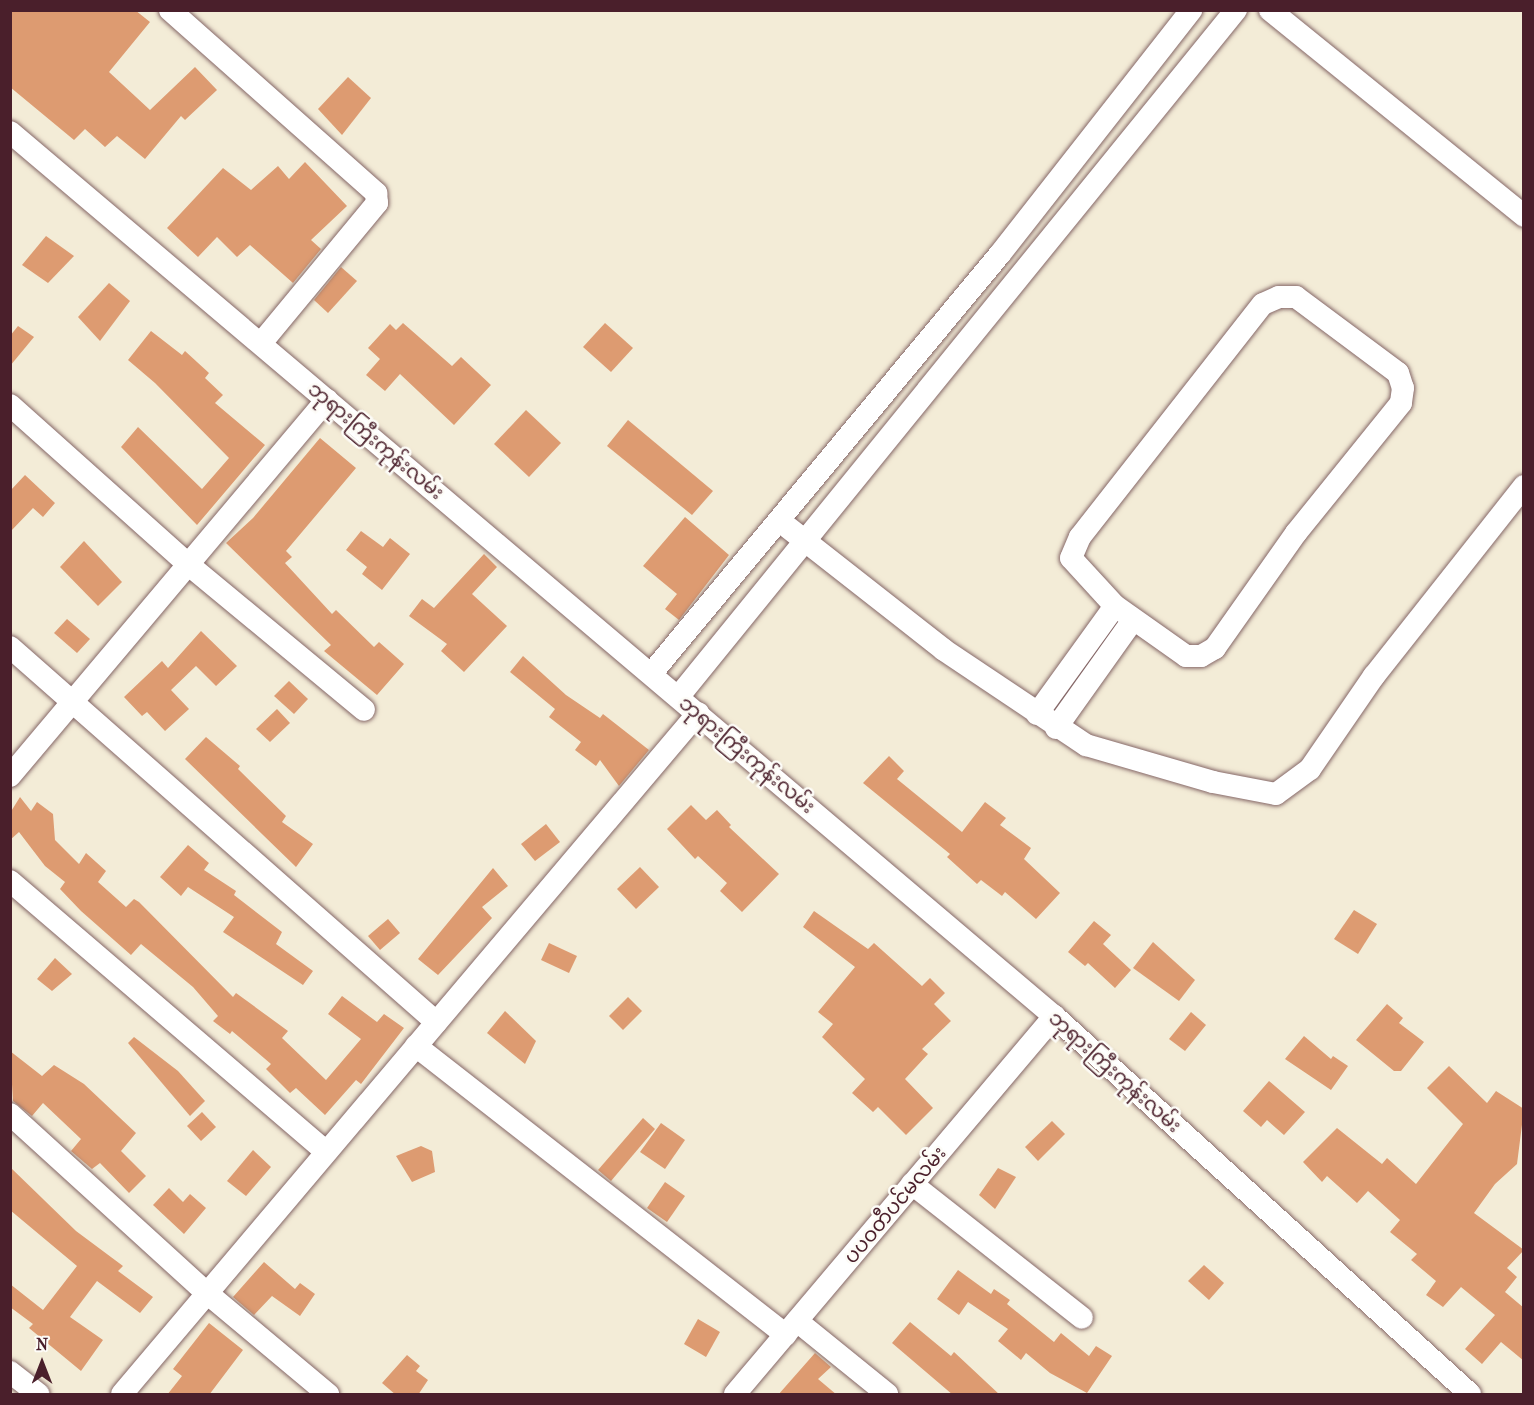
<!DOCTYPE html>
<html>
<head>
<meta charset="utf-8">
<style>
	body { margin:0 }
	#map { position:relative; width:1534px; height:1405px; overflow:hidden; background:#f3ecd7; font-family:"IM FELL French Canon","Noto Sans Myanmar",serif }
	div>[style] { position:absolute }
	[style*='--x'] { left:calc(var(--x)*1px); top:calc(var(--y)*1px); width:calc(var(--w)*1px); rotate:calc(var(--a)*1deg) }
	.building>* { inset:0; background:#dd9b71 }
	.roads { filter:drop-shadow(0 0 2px #856767) drop-shadow(0 0 2px #856767) }
	.minor>* { height:22px; margin:-11px; padding:0 11px; transform-origin:11px; border-radius:11px; background:#fff }
	span { translate:-50% -50%; white-space:nowrap; text-align:center; line-height:1.15; -webkit-text-stroke:5px #fdfcf7; paint-order:stroke }
	.street-label { font-size:20px; color:#4a1f2b }
	.frame { position:absolute; inset:0; border:12px solid #4a1f2b; pointer-events:none }
	.north { position:absolute; left:12px; top:1333px; width:60px; height:60px; -webkit-text-stroke:4px #fdfcf7; paint-order:stroke; rotate:0deg; font-size:16px; font-weight:700; line-height:24px; text-align:center; color:#4a1f2b }
	.north::after { content:''; display:block; margin:auto; width:21px; height:27px; background:#4a1f2b; clip-path:polygon(50% 0,100% 100%,50% 72%,0 100%) }
</style>
</head>
<body>
<div id="map">
	<div class="building">
		<i style="clip-path:polygon(10px 10px,135px 10px,150px 22px,109px 72px,150px 110px,195px 67px,217px 90px,185px 120px,181px 116px,145px 159px,117px 136px,105px 147px,85px 129px,74px 140px,10px 87px)"></i>
		<i style="clip-path:polygon(348px 77px,371px 98px,342px 135px,318px 109px)"></i>
		<i style="clip-path:polygon(305px 162px,347px 206px,311px 240px,321px 249px,293px 283px,250px 245px,237px 257px,217px 237px,198px 257px,167px 228px,223px 168px,251px 190px,278px 166px,289px 179px)"></i>
		<i style="clip-path:polygon(46px 236px,74px 256px,48px 283px,22px 265px)"></i>
		<i style="clip-path:polygon(341px 267px,357px 281px,328px 313px,314px 300px)"></i>
		<i style="clip-path:polygon(109px 283px,130px 301px,100px 341px,78px 317px)"></i>
		<i style="clip-path:polygon(403px 323px,452px 366px,461px 357px,491px 385px,454px 425px,400px 374px,385px 391px,366px 375px,380px 359px,368px 348px,390px 324px,396px 330px)"></i>
		<i style="clip-path:polygon(605px 323px,633px 348px,611px 372px,583px 347px)"></i>
		<i style="clip-path:polygon(18px 326px,34px 337px,10px 366px,10px 336px)"></i>
		<i style="clip-path:polygon(151px 331px,182px 355px,185px 351px,209px 373px,205px 378px,223px 395px,215px 403px,265px 445px,197px 525px,121px 447px,138px 427px,202px 489px,229px 458px,155px 383px,128px 360px)"></i>
		<i style="clip-path:polygon(526px 410px,561px 443px,529px 477px,494px 444px)"></i>
		<i style="clip-path:polygon(628px 420px,713px 491px,692px 515px,607px 446px)"></i>
		<i style="clip-path:polygon(320px 438px,356px 468px,286px 551px,292px 557px,285px 563px,332px 614px,336px 610px,374px 647px,379px 642px,404px 664px,377px 695px,324px 651px,331px 645px,226px 543px,253px 518px)"></i>
		<i style="clip-path:polygon(25px 475px,55px 503px,43px 517px,33px 508px,10px 532px,10px 491px)"></i>
		<i style="clip-path:polygon(685px 517px,729px 555px,679px 620px,665px 609px,677px 594px,643px 566px)"></i>
		<i style="clip-path:polygon(361px 531px,383px 547px,390px 538px,410px 554px,382px 590px,362px 574px,367px 567px,346px 550px)"></i>
		<i style="clip-path:polygon(84px 541px,122px 582px,98px 606px,60px 567px)"></i>
		<i style="clip-path:polygon(484px 554px,497px 567px,472px 594px,507px 626px,464px 672px,441px 651px,447px 644px,409px 616px,422px 599px,434px 608px)"></i>
		<i style="clip-path:polygon(67px 619px,90px 639px,77px 653px,54px 633px)"></i>
		<i style="clip-path:polygon(201px 631px,237px 666px,216px 686px,196px 666px,171px 690px,189px 709px,165px 731px,147px 712px,142px 716px,124px 697px,162px 661px,168px 668px)"></i>
		<i style="clip-path:polygon(523px 656px,566px 695px,600px 718px,603px 714px,649px 750px,619px 786px,600px 760px,596px 766px,575px 750px,581px 742px,549px 717px,555px 709px,510px 672px)"></i>
		<i style="clip-path:polygon(289px 681px,308px 699px,294px 714px,274px 696px)"></i>
		<i style="clip-path:polygon(277px 709px,290px 723px,270px 742px,256px 729px)"></i>
		<i style="clip-path:polygon(206px 737px,240px 766px,238px 769px,286px 816px,282px 822px,313px 844px,296px 867px,185px 759px)"></i>
		<i style="clip-path:polygon(889px 756px,904px 771px,897px 779px,962px 832px,985px 802px,1006px 818px,1000px 825px,1031px 848px,1024px 859px,1060px 893px,1036px 919px,1005px 892px,1002px 896px,981px 880px,977px 884px,947px 857px,950px 854px,863px 783px)"></i>
		<i style="clip-path:polygon(20px 797px,31px 811px,37px 802px,53px 814px,55px 840px,79px 864px,86px 853px,106px 871px,98px 882px,126px 907px,134px 899px,139px 902px,233px 997px,236px 993px,288px 1031px,282px 1038px,326px 1080px,361px 1039px,328px 1014px,342px 996px,377px 1022px,384px 1014px,404px 1028px,361px 1084px,356px 1080px,325px 1115px,296px 1088px,290px 1093px,266px 1069px,271px 1064px,232px 1031px,230px 1034px,213px 1021px,218px 1016px,193px 987px,141px 944px,131px 955px,81px 911px,60px 889px,65px 882px,45px 866px,19px 832px,10px 840px,10px 813px)"></i>
		<i style="clip-path:polygon(691px 805px,706px 820px,717px 810px,731px 825px,729px 827px,779px 874px,742px 912px,720px 891px,727px 883px,698px 856px,695px 859px,667px 829px)"></i>
		<i style="clip-path:polygon(546px 824px,560px 842px,535px 861px,521px 844px)"></i>
		<i style="clip-path:polygon(188px 845px,209px 863px,204px 870px,236px 891px,234px 895px,282px 932px,276px 944px,313px 971px,303px 985px,223px 932px,234px 917px,188px 887px,181px 896px,160px 877px)"></i>
		<i style="clip-path:polygon(640px 867px,659px 887px,636px 909px,617px 889px)"></i>
		<i style="clip-path:polygon(493px 868px,508px 886px,482px 907px,492px 918px,438px 975px,418px 959px)"></i>
		<i style="clip-path:polygon(1354px 910px,1377px 924px,1358px 954px,1334px 939px)"></i>
		<i style="clip-path:polygon(814px 911px,868px 949px,874px 943px,922px 986px,930px 978px,945px 993px,934px 1004px,951px 1021px,922px 1049px,928px 1054px,905px 1079px,933px 1108px,906px 1135px,878px 1107px,873px 1112px,852px 1093px,865px 1079px,822px 1037px,833px 1024px,818px 1012px,855px 967px,803px 927px)"></i>
		<i style="clip-path:polygon(388px 919px,400px 933px,380px 950px,368px 936px)"></i>
		<i style="clip-path:polygon(1094px 921px,1111px 935px,1103px 944px,1131px 970px,1115px 988px,1088px 963px,1085px 966px,1068px 952px)"></i>
		<i style="clip-path:polygon(1153px 942px,1195px 980px,1179px 1001px,1133px 968px)"></i>
		<i style="clip-path:polygon(549px 943px,577px 956px,569px 973px,541px 960px)"></i>
		<i style="clip-path:polygon(55px 958px,72px 974px,52px 991px,37px 979px)"></i>
		<i style="clip-path:polygon(628px 997px,642px 1011px,623px 1030px,609px 1016px)"></i>
		<i style="clip-path:polygon(1387px 1004px,1403px 1018px,1399px 1023px,1424px 1042px,1401px 1071px,1394px 1071px,1356px 1040px)"></i>
		<i style="clip-path:polygon(505px 1011px,536px 1041px,525px 1064px,487px 1033px)"></i>
		<i style="clip-path:polygon(1191px 1012px,1206px 1025px,1185px 1051px,1169px 1039px)"></i>
		<i style="clip-path:polygon(1304px 1036px,1331px 1059px,1333px 1056px,1348px 1066px,1331px 1090px,1285px 1059px)"></i>
		<i style="clip-path:polygon(134px 1037px,178px 1071px,205px 1101px,190px 1116px,128px 1043px)"></i>
		<i style="clip-path:polygon(10px 1051px,42px 1076px,54px 1065px,84px 1084px,136px 1133px,121px 1151px,146px 1176px,129px 1193px,100px 1163px,92px 1169px,71px 1151px,81px 1139px,43px 1103px,32px 1116px,13px 1101px)"></i>
		<i style="clip-path:polygon(1449px 1066px,1487px 1103px,1496px 1091px,1524px 1109px,1517px 1164px,1495px 1184px,1474px 1213px,1524px 1250px,1507px 1268px,1517px 1277px,1505px 1292px,1524px 1308px,1524px 1361px,1501px 1342px,1482px 1364px,1465px 1349px,1495px 1315px,1461px 1287px,1443px 1307px,1426px 1295px,1436px 1281px,1411px 1260px,1417px 1254px,1390px 1232px,1400px 1220px,1368px 1191px,1357px 1203px,1327px 1176px,1322px 1182px,1303px 1162px,1337px 1128px,1382px 1164px,1387px 1158px,1416px 1184px,1463px 1124px,1427px 1088px)"></i>
		<i style="clip-path:polygon(1269px 1081px,1305px 1112px,1284px 1135px,1267px 1120px,1261px 1127px,1243px 1111px)"></i>
		<i style="clip-path:polygon(202px 1112px,216px 1127px,201px 1141px,187px 1126px)"></i>
		<i style="clip-path:polygon(643px 1118px,655px 1129px,611px 1181px,598px 1170px)"></i>
		<i style="clip-path:polygon(1052px 1121px,1065px 1134px,1038px 1161px,1025px 1147px)"></i>
		<i style="clip-path:polygon(661px 1123px,685px 1140px,665px 1169px,640px 1152px)"></i>
		<i style="clip-path:polygon(421px 1146px,432px 1151px,435px 1172px,412px 1182px,396px 1156px)"></i>
		<i style="clip-path:polygon(253px 1150px,271px 1167px,246px 1196px,227px 1181px)"></i>
		<i style="clip-path:polygon(10px 1167px,76px 1231px,123px 1266px,118px 1271px,153px 1297px,140px 1313px,97px 1281px,70px 1317px,103px 1340px,81px 1371px,29px 1328px,33px 1324px,10px 1307px,10px 1284px,43px 1310px,77px 1266px,10px 1210px)"></i>
		<i style="clip-path:polygon(998px 1168px,1016px 1177px,995px 1209px,979px 1195px)"></i>
		<i style="clip-path:polygon(665px 1182px,685px 1196px,667px 1222px,647px 1208px)"></i>
		<i style="clip-path:polygon(169px 1188px,183px 1202px,190px 1194px,206px 1208px,184px 1234px,153px 1205px)"></i>
		<i style="clip-path:polygon(264px 1262px,295px 1289px,300px 1283px,315px 1294px,300px 1316px,272px 1296px,254px 1315px,233px 1297px)"></i>
		<i style="clip-path:polygon(1204px 1265px,1224px 1283px,1209px 1300px,1188px 1281px)"></i>
		<i style="clip-path:polygon(958px 1270px,991px 1294px,994px 1289px,1010px 1300px,1007px 1304px,1054px 1342px,1061px 1333px,1089px 1356px,1096px 1346px,1112px 1356px,1087px 1393px,1050px 1373px,1026px 1353px,1021px 1360px,998px 1341px,1008px 1329px,968px 1302px,959px 1315px,937px 1299px)"></i>
		<i style="clip-path:polygon(698px 1319px,720px 1332px,706px 1357px,684px 1344px)"></i>
		<i style="clip-path:polygon(910px 1322px,951px 1356px,954px 1352px,1000px 1395px,953px 1395px,892px 1343px)"></i>
		<i style="clip-path:polygon(209px 1323px,243px 1350px,209px 1395px,167px 1395px,182px 1376px,173px 1369px)"></i>
		<i style="clip-path:polygon(815px 1353px,831px 1367px,818px 1379px,837px 1395px,778px 1395px)"></i>
		<i style="clip-path:polygon(407px 1355px,420px 1366px,416px 1371px,428px 1380px,418px 1395px,396px 1395px,382px 1383px)"></i>
	</div>
	<div class="roads">
		<div class="minor">
			<i style="--x:170;--y:10;--w:276;--a:41.6"></i>
			<i style="--x:376;--y:193;--w:10;--a:84"></i>
			<i style="--x:377;--y:203;--w:182;--a:129.6"></i>
			<i style="--x:1270;--y:10;--w:327;--a:39"></i>
			<i style="--x:10;--y:132;--w:1368;--a:40.26"></i>
			<i style="--x:1054;--y:1016;--w:562;--a:42.26"></i>
			<i style="--x:1279;--y:297;--w:17;--a:0"></i>
			<i style="--x:1296;--y:297;--w:127;--a:36.7"></i>
			<i style="--x:1398;--y:373;--w:16;--a:72"></i>
			<i style="--x:1403;--y:388;--w:15;--a:98"></i>
			<i style="--x:1401;--y:403;--w:167;--a:128.9"></i>
			<i style="--x:1296;--y:533;--w:141;--a:125.2"></i>
			<i style="--x:1215;--y:648;--w:16;--a:150"></i>
			<i style="--x:1201;--y:656;--w:15;--a:180"></i>
			<i style="--x:1186;--y:656;--w:87;--a:-144.8"></i>
			<i style="--x:1115;--y:606;--w:65;--a:-132.5"></i>
			<i style="--x:1071;--y:558;--w:23;--a:-67"></i>
			<i style="--x:1080;--y:537;--w:296;--a:-51.9"></i>
			<i style="--x:1263;--y:304;--w:17;--a:-24"></i>
			<i style="--x:10;--y:405;--w:240;--a:41.8"></i>
			<i style="--x:189;--y:565;--w:227;--a:39.6"></i>
			<i style="--x:781;--y:522;--w:207;--a:38.1"></i>
			<i style="--x:944;--y:650;--w:171;--a:33.8"></i>
			<i style="--x:1086;--y:745;--w:132;--a:16.2"></i>
			<i style="--x:1213;--y:782;--w:64;--a:10.8"></i>
			<i style="--x:1276;--y:794;--w:42;--a:-36.3"></i>
			<i style="--x:1310;--y:769;--w:113;--a:-55.5"></i>
			<i style="--x:1374;--y:676;--w:242;--a:-51.7"></i>
			<i style="--x:10;--y:647;--w:568;--a:41.36"></i>
			<i style="--x:651;--y:674;--w:546;--a:-50.28"></i>
			<i style="--x:1000;--y:254;--w:310;--a:-51.9"></i>
			<i style="--x:679;--y:696;--w:884;--a:-50.93"></i>
			<i style="--x:1037;--y:714;--w:133;--a:-54.2"></i>
			<i style="--x:1056;--y:728;--w:133;--a:-54.5"></i>
			<i style="--x:10;--y:776;--w:492;--a:-49.9"></i>
			<i style="--x:10;--y:881;--w:416;--a:40.6"></i>
			<i style="--x:416;--y:1046;--w:469;--a:38"></i>
			<i style="--x:10;--y:1114;--w:266;--a:42.3"></i>
			<i style="--x:207;--y:1293;--w:158;--a:39.9"></i>
			<i style="--x:912;--y:1184;--w:216;--a:38.2"></i>
			<i style="--x:797;--y:1321;--w:116;--a:39"></i>
			<i style="--x:10;--y:1372;--w:36;--a:38"></i>
			<i style="--x:122;--y:1394;--w:892;--a:-49.77"></i>
			<i style="--x:735;--y:1394;--w:495;--a:-49.8"></i>
		</div>
	</div>
	<div class="street-label">
		<span style="left:376px;top:441px;rotate:40deg">ဘုရားကြီးကုန်းလမ်း</span>
		<span style="left:747px;top:755px;rotate:40deg">ဘုရားကြီးကုန်းလမ်း</span>
		<span style="left:1115px;top:1072px;rotate:42deg">ဘုရားကြီးကုန်းလမ်း</span>
		<span style="left:895px;top:1205px;rotate:-50deg">ပပဝတီပင်မလမ်း</span>
	</div>
	<div class="frame"></div>
	<div class="north">N</div>
</div>
</body>
</html>
